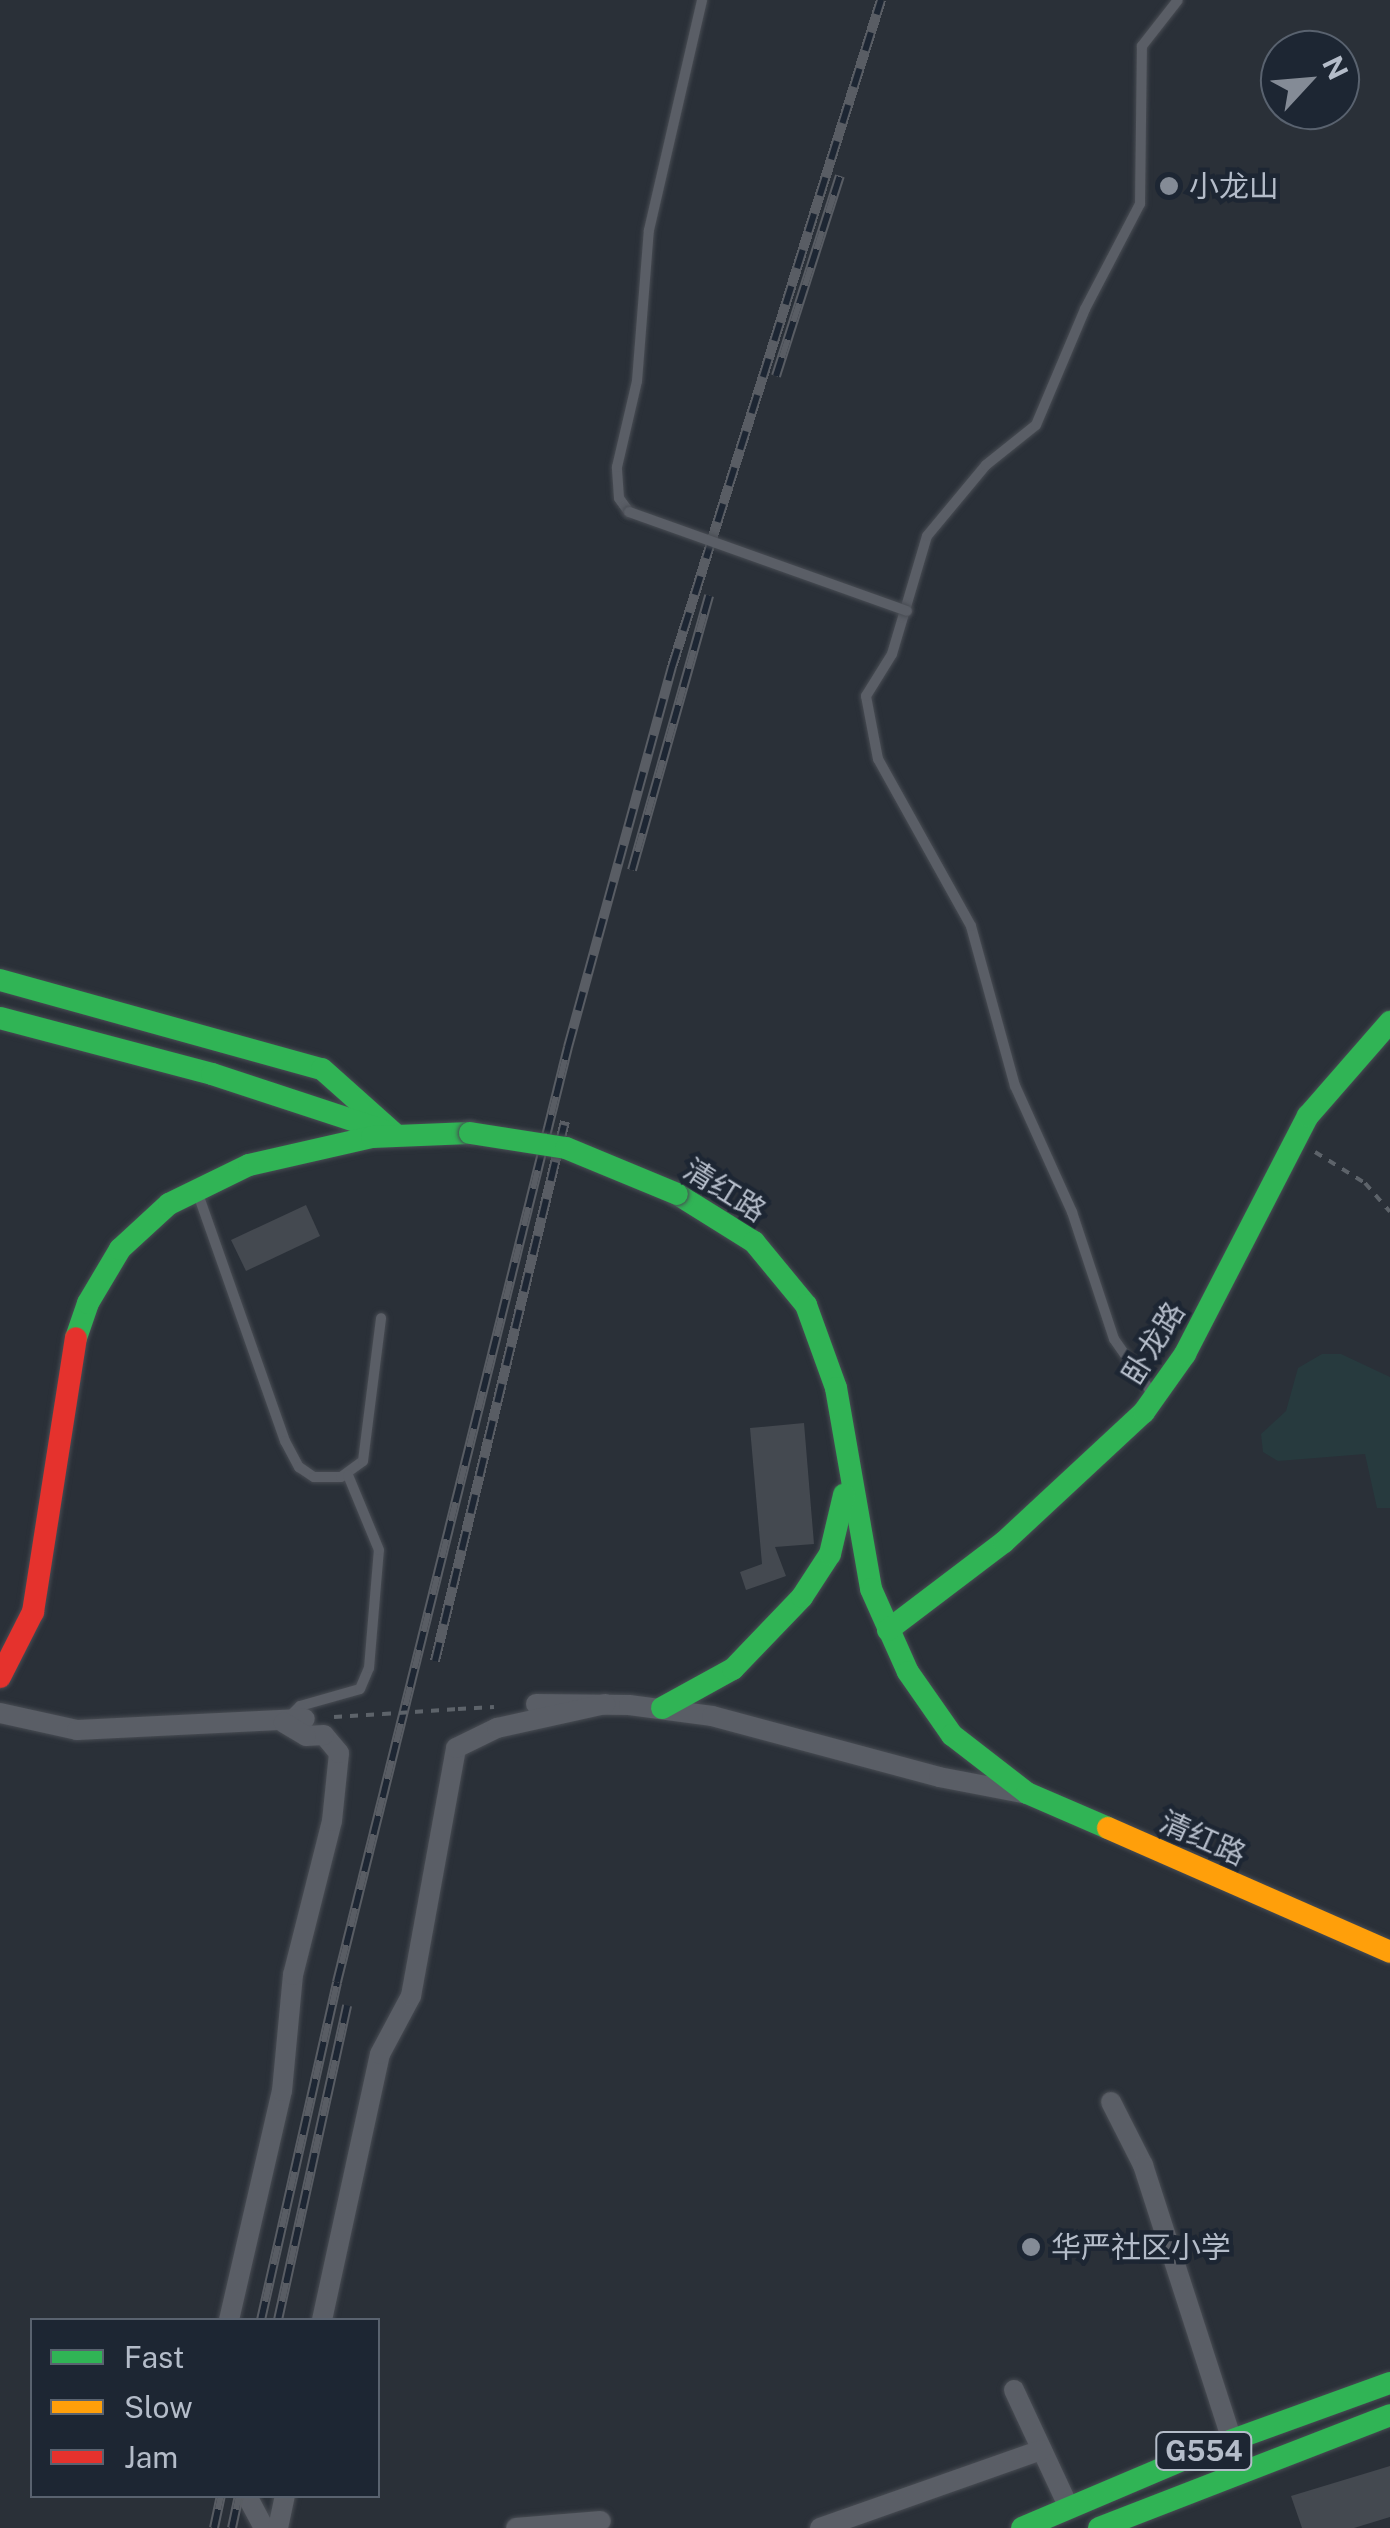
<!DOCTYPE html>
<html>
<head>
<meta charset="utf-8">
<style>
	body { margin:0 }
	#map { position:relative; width:1390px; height:2528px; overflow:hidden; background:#2a3038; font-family:"Public Sans","Noto Sans SC",sans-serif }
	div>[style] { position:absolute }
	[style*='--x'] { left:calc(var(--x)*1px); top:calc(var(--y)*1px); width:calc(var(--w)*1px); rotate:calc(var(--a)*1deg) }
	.green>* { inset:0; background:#273a3e }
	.building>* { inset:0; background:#444950 }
	.path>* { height:4px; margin-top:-2px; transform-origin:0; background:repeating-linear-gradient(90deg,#5d636a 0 8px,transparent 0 16px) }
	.roads { filter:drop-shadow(0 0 2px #484c53) drop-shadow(0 0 2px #484c53) }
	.lane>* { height:10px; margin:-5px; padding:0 5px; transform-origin:5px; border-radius:5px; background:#5a5e66 }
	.street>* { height:20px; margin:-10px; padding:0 10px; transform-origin:10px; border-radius:10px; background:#5a5e66 }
	.fast>* { height:22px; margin:-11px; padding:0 11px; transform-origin:11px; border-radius:11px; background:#30b455 }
	.slow>* { height:22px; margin:-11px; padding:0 11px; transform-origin:11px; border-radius:11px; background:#ff9f0a }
	.jam>* { height:22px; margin:-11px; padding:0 11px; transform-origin:11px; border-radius:11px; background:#e5322d }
	.rail>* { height:10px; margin-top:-5px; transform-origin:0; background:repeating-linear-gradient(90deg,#1d2633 0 19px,#595d64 0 38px); box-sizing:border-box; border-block:2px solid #595d64 }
	.path-bridge>* { height:4px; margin-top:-2px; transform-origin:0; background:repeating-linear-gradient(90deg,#5d636a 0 8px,transparent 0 16px) }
	.bridges { filter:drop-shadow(0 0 2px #484c53) drop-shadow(0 0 2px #484c53) }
	.lane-bridge>* { height:10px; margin:-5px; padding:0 5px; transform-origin:5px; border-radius:5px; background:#5a5e66 }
	.fast-bridge>* { height:22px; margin:-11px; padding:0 11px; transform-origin:11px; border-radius:11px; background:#30b455 }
	.dots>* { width:28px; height:28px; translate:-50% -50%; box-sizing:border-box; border:5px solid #1d2633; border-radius:50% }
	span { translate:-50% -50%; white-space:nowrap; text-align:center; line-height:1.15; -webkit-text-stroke:9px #1d2633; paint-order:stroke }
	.shield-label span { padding:2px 8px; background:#1d2633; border:2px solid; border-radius:8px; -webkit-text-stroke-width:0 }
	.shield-label { font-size:28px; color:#b4bcc9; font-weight:700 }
	.poi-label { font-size:30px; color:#b4bcc9 }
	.left { translate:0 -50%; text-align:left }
	.street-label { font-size:30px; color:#b4bcc9 }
	.legend { position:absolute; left:30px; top:2318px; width:350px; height:180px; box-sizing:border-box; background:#1d2633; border:2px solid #59626f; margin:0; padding:12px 18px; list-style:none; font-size:30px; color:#b4bcc9 }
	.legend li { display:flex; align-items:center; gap:20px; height:50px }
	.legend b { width:50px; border:2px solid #59626f }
	.north { position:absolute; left:1260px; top:30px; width:100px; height:100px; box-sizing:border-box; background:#1d2633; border:2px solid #59626f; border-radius:50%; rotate:64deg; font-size:28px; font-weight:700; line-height:40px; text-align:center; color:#b4bcc9 }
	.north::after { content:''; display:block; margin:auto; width:35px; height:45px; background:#848b96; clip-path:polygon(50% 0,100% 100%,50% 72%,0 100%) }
</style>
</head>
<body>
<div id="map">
	<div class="green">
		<i style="clip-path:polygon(1322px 1354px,1341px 1354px,1390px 1377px,1390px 1508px,1377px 1508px,1365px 1454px,1278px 1461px,1263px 1452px,1261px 1434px,1286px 1411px,1298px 1368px)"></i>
	</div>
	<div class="building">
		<i style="clip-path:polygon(306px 1205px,320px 1236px,246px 1271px,231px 1240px)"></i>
		<i style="clip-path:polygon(804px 1423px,814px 1544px,775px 1547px,786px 1576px,746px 1590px,740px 1572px,762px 1564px,750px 1428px)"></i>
		<i style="clip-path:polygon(1390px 2466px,1390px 2517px,1354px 2528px,1302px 2528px,1291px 2496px)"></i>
	</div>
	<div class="path">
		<i style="--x:1315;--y:1152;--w:59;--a:31.8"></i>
		<i style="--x:1365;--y:1183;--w:38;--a:49"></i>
		<i style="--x:458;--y:1709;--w:36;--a:-3"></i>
		<i style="--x:334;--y:1717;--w:49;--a:-3.5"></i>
	</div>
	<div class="roads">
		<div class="lane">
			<i style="--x:629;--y:512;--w:17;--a:-126"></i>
			<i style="--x:619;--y:498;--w:31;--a:-94"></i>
			<i style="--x:617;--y:467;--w:88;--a:-76.9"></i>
			<i style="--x:637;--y:381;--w:151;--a:-85.5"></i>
			<i style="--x:649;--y:230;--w:236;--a:-77"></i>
			<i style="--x:198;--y:1194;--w:262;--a:70.6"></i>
			<i style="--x:285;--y:1441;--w:30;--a:62"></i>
			<i style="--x:299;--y:1467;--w:18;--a:34"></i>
			<i style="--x:314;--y:1477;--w:27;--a:0"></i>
			<i style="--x:341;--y:1477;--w:27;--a:-36"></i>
			<i style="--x:363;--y:1461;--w:144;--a:-82.8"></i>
			<i style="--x:1152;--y:1393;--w:66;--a:-125.1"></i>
			<i style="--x:1114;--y:1339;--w:134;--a:-108.3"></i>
			<i style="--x:1072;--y:1212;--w:138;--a:-114.3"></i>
			<i style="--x:1015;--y:1086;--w:166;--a:-105.4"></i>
			<i style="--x:971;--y:926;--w:191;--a:-119.1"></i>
			<i style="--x:878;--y:759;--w:64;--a:-100.8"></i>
			<i style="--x:866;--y:696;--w:49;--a:-58.2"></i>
			<i style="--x:892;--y:654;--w:123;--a:-73.5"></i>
			<i style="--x:927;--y:536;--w:92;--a:-50.3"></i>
			<i style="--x:986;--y:465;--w:64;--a:-38.7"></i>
			<i style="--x:1036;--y:425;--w:126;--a:-67.1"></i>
			<i style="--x:1085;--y:309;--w:119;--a:-62.4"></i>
			<i style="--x:1140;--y:204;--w:158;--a:-89.3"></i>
			<i style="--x:1142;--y:46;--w:58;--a:-52"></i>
			<i style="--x:288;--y:1718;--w:17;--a:-45"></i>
			<i style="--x:300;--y:1706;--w:62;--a:-15.8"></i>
			<i style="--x:360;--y:1689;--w:23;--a:-67"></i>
			<i style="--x:369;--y:1668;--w:118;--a:-85.2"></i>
			<i style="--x:379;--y:1550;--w:81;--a:-112.5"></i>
		</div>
		<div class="street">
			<i style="--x:536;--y:1704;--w:93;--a:0.6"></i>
			<i style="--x:629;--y:1705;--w:84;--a:7.5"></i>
			<i style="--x:712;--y:1716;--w:235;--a:15"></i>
			<i style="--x:939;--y:1777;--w:86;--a:10.8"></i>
			<i style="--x:0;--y:1713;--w:79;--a:12.4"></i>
			<i style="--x:77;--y:1730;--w:228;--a:-2.8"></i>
			<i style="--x:1111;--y:2102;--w:71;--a:63.1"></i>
			<i style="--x:1143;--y:2165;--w:289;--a:72.1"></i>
			<i style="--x:229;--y:2320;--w:235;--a:-77"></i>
			<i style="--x:282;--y:2091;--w:117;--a:-84.6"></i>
			<i style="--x:293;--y:1975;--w:159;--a:-75.8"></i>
			<i style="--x:332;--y:1821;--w:68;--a:-84.1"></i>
			<i style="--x:339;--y:1753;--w:23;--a:-130"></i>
			<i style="--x:324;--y:1735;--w:18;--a:177"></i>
			<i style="--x:306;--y:1736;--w:26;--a:-149"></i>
			<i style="--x:322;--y:2320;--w:272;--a:-77.7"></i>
			<i style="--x:380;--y:2054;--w:66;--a:-61.9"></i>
			<i style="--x:411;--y:1996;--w:252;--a:-79.7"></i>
			<i style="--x:456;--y:1748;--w:46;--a:-26"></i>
			<i style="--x:497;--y:1728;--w:111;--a:-12.5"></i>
			<i style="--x:1014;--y:2390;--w:130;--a:65"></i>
			<i style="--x:247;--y:2496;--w:36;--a:62"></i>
			<i style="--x:278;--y:2528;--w:33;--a:-78"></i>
			<i style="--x:516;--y:2528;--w:85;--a:-4.7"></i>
			<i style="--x:820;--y:2528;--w:235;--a:-19.4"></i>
		</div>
		<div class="fast">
			<i style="--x:0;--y:980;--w:334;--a:15.5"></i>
			<i style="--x:322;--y:1069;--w:99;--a:41.7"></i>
			<i style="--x:0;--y:1018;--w:219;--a:14.8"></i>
			<i style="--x:212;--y:1074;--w:179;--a:18.2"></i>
			<i style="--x:677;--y:1194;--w:91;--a:31.9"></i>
			<i style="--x:754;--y:1242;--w:82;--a:50.5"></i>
			<i style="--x:806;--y:1305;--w:88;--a:70.1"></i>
			<i style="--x:836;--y:1388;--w:204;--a:80.1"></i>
			<i style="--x:871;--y:1589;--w:91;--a:66"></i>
			<i style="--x:908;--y:1672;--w:77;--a:55.1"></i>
			<i style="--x:952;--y:1735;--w:95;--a:37.7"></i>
			<i style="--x:1027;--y:1793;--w:88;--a:23.4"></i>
			<i style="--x:76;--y:1338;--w:37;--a:-71"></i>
			<i style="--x:88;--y:1303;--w:63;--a:-59.3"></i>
			<i style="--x:120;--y:1249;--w:67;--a:-42.6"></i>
			<i style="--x:169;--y:1204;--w:89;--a:-26"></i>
			<i style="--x:249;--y:1165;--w:126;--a:-12.8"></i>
			<i style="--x:372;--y:1137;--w:98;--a:-2.3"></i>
			<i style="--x:888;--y:1630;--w:146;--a:-37.2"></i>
			<i style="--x:1004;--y:1542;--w:191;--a:-42.9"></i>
			<i style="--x:1144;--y:1412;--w:71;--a:-54.7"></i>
			<i style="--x:1185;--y:1354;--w:268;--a:-62.7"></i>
			<i style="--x:1308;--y:1116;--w:125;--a:-48.9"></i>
			<i style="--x:662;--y:1708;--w:81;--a:-28.8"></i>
			<i style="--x:733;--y:1669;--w:100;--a:-46.2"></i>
			<i style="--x:802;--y:1597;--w:51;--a:-56.9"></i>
			<i style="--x:830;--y:1554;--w:61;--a:-76.7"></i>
			<i style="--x:1022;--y:2528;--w:207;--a:-23"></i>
			<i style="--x:1213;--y:2447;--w:188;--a:-19.9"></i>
			<i style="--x:1099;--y:2528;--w:312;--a:-21.2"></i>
		</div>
		<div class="slow">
			<i style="--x:1108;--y:1828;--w:308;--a:23.7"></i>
		</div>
		<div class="jam">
			<i style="--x:0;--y:1677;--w:73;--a:-63.1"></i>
			<i style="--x:33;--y:1612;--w:277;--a:-81.1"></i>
		</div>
	</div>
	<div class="rail">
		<i style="--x:776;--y:376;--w:210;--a:-72.3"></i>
		<i style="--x:632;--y:870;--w:285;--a:-74.3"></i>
		<i style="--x:435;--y:1661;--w:555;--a:-76.46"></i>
		<i style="--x:261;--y:2320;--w:346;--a:-77.3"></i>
		<i style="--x:337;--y:1982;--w:963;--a:-76.12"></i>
		<i style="--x:568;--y:1047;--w:394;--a:-74.7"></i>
		<i style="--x:672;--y:667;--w:699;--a:-72.6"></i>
		<i style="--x:278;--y:2320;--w:322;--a:-77.6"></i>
		<i style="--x:214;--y:2528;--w:33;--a:-78"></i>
		<i style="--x:232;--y:2528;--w:33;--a:-78"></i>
	</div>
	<div class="path-bridge">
		<i style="--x:383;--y:1714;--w:75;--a:-3.8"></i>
	</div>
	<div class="bridges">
		<div class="lane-bridge">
			<i style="--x:629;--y:512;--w:295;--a:19.6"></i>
		</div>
		<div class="fast-bridge">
			<i style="--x:470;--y:1133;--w:97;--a:8.9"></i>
			<i style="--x:566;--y:1148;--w:120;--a:22.5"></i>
		</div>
	</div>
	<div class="dots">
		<i style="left:1169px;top:186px;background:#848b96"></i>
		<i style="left:1031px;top:2247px;background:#848b96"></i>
	</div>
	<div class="shield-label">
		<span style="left:1204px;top:2451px">G554</span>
	</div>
	<div class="poi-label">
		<span class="left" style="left:1189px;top:186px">小龙山</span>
		<span class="left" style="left:1051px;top:2247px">华严社区小学</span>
	</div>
	<div class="street-label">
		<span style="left:725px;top:1190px;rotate:32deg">清红路</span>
		<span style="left:1153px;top:1343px;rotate:-58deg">卧龙路</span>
		<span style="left:1203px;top:1838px;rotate:24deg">清红路</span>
	</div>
	<ul class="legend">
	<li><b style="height:12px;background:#30b455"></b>Fast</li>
	<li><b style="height:12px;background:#ff9f0a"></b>Slow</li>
	<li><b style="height:12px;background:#e5322d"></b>Jam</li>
	</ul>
	<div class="north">N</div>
</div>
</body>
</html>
